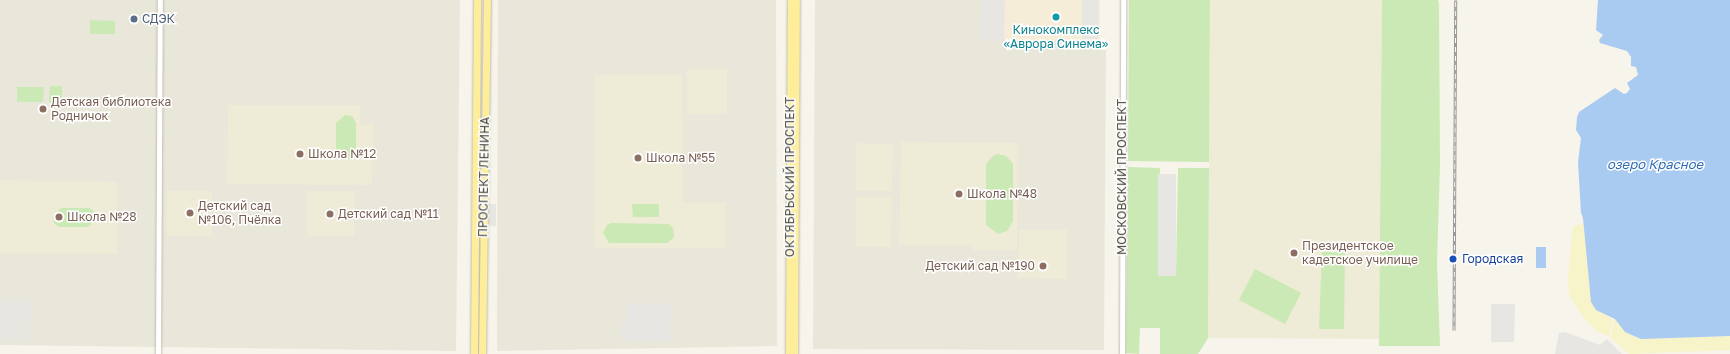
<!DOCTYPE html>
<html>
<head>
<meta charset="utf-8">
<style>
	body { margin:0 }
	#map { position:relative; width:1730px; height:354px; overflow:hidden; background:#f6f4eb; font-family:"Golos Text",sans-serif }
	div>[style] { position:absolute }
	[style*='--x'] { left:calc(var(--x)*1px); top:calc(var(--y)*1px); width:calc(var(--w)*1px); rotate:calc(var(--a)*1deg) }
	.residential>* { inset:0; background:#e9e6da }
	.commercial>* { inset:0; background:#f6edd8 }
	.industrial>* { inset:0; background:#e8e6e0 }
	.education>* { inset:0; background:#eeebd6 }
	.green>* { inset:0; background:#cbe9b5 }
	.sand>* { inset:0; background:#f8f4c9 }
	.parking>* { inset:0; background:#e7e6e2 }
	.water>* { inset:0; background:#a9caf1 }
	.roads { filter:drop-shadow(0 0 1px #c1bdae) drop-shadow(0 0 1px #c1bdae) }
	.minor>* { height:5px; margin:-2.5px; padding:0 2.5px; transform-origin:2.5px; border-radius:2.5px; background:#fff }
	.major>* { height:7px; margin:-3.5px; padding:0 3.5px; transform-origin:3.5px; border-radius:3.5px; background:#feee9c }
	.rail>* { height:3px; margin-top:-1.5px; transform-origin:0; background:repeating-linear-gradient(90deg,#fff 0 4.5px,#999 0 9px); box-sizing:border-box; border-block:1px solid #999 }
	.dots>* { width:11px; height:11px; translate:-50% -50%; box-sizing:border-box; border:2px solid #fff; border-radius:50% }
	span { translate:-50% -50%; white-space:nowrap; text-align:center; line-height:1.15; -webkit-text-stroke:3px #fff; paint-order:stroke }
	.service-label { font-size:12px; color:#4e5e75 }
	.left { translate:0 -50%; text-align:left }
	.culture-label { font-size:12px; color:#0d838f }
	.education-label { font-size:12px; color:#785e54 }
	.right { translate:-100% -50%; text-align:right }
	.street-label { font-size:12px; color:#4a4639 }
	.transit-label { font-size:12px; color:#164399 }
	.water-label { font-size:13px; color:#316db7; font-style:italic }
</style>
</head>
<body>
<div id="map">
	<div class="residential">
		<i style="clip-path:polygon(0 0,460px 0,456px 351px,0 345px)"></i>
		<i style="clip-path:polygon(498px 0,776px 0,777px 346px,497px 351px)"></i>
		<i style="clip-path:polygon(815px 0,981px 0,981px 40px,1106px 41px,1104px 350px,813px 349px)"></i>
	</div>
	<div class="commercial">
		<i style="clip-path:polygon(981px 0,1100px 0,1100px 41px,980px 40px)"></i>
	</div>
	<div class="industrial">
		<i style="clip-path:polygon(0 300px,32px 300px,31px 340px,0 340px)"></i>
	</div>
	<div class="education">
		<i style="clip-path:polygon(1210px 0,1382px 0,1379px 339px,1208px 338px)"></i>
		<i style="clip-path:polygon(687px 69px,727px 69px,727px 114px,687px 114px)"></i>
		<i style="clip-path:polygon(594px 75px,682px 75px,682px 202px,726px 203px,725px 248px,594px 248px)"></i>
		<i style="clip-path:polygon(228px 105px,360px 105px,360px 125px,374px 124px,372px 185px,227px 184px)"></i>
		<i style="clip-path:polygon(901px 142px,1018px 143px,1017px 250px,972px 250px,972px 245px,899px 245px)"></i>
		<i style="clip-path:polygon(856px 143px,893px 144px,892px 191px,856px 191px)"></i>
		<i style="clip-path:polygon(0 180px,117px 182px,117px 254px,0 253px)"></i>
		<i style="clip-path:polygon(167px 191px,212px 191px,212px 236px,167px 236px)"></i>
		<i style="clip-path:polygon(307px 191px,354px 191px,354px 236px,307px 236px)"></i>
		<i style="clip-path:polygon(856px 197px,892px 197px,891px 247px,856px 247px)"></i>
		<i style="clip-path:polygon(1019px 230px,1067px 230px,1067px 279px,1018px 278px)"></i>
	</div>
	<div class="green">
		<i style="clip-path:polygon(1129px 0,1210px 0,1209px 162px,1128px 161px)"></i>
		<i style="clip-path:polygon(1382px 0,1438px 0,1439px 4px,1440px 164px,1437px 263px,1440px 346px,1379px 346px)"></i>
		<i style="clip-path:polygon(90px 20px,115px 21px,115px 34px,90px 34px)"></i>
		<i style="clip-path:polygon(50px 86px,62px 86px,62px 103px,49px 103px)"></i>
		<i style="clip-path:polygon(17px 87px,44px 87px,43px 102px,17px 102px)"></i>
		<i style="clip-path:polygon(345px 115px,352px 116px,356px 123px,356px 151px,348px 160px,342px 160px,336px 153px,336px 123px)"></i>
		<i style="clip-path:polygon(998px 154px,1006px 156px,1013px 164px,1013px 221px,1007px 231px,998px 234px,986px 225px,986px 164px,993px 156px)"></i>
		<i style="clip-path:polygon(1128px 167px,1160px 168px,1158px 276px,1176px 275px,1178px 168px,1209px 168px,1208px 338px,1198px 354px,1160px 354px,1160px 328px,1140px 328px,1139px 354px,1126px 353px)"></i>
		<i style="clip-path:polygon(632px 204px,659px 204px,659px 217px,633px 217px)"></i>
		<i style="clip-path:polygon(61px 208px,89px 208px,94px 211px,96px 220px,88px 227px,59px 227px,54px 223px,53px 217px)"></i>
		<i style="clip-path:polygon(611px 223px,669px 224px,673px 228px,674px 237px,668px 243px,609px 243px,603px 233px,607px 225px)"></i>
		<i style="clip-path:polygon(1322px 252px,1345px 252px,1344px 329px,1319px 329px)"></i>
		<i style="clip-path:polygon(1255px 269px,1301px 293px,1285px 324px,1239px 300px)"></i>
	</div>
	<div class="sand">
		<i style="clip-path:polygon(1584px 224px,1591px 302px,1605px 315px,1613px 319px,1609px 336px,1598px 332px,1585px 320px,1569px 295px,1568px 275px,1573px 226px)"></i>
		<i style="clip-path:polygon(1615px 319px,1625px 332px,1641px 339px,1730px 336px,1730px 350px,1629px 354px,1610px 337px)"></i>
	</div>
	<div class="parking">
		<i style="clip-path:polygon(981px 0,1005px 0,1004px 41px,980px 40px)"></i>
		<i style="clip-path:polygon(1082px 0,1099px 0,1098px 39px,1082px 39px)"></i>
		<i style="clip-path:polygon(1158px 174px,1176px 174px,1176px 276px,1158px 276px)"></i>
		<i style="clip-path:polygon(488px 204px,496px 204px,496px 226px,488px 226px)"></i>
		<i style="clip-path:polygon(627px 303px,671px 304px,670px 341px,621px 340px,622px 320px,627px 320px)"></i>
		<i style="clip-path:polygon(1491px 304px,1515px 304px,1514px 342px,1491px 342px)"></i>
		<i style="clip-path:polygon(1565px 332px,1600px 345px,1607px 339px,1622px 354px,1555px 354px,1559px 333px)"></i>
	</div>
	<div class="water">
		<i style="clip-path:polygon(1598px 0,1730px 0,1730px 336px,1641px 339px,1625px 332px,1615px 319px,1596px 310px,1591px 302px,1583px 218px,1581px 213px,1578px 162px,1581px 138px,1576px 130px,1577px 117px,1579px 112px,1615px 88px,1624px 94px,1627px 93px,1630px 89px,1627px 83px,1638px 75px,1636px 67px,1631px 66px,1631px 57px,1627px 51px,1600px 43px,1599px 40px,1603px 35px,1596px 30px)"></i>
		<i style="clip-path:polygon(1536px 247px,1546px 247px,1546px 268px,1536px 268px)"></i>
	</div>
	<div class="roads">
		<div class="minor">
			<i style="--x:158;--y:354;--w:354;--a:-89.7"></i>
			<i style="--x:1122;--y:354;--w:354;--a:-89.8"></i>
		</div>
		<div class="major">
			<i style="--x:474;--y:354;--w:354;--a:-89.5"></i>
			<i style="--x:482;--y:354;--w:354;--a:-89.2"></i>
			<i style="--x:789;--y:354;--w:354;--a:-89.7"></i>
			<i style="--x:794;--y:354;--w:354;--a:-89.7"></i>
		</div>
	</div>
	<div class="rail">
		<i style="--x:1454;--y:330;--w:330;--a:-89.7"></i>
	</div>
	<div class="dots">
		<i style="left:1056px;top:17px;background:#0f9aa8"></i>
		<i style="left:134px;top:19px;background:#5c6f8a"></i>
		<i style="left:43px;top:109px;background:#8d6e63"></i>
		<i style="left:300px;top:154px;background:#8d6e63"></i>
		<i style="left:638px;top:158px;background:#8d6e63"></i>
		<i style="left:959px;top:194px;background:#8d6e63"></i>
		<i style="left:190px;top:213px;background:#8d6e63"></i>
		<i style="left:330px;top:214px;background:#8d6e63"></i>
		<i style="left:59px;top:217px;background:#8d6e63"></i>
		<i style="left:1294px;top:253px;background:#8d6e63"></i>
		<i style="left:1453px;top:259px;background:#1a4fb4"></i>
		<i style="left:1043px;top:266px;background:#8d6e63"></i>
	</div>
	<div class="service-label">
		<span class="left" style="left:142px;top:19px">СДЭК</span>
	</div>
	<div class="culture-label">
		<span style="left:1056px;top:37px">Кинокомплекс<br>«Аврора Синема»</span>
	</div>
	<div class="education-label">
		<span class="left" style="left:51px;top:109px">Детская библиотека<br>Родничок</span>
		<span class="left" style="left:308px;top:154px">Школа №12</span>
		<span class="left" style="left:646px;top:158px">Школа №55</span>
		<span class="left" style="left:967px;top:194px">Школа №48</span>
		<span class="left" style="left:198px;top:213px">Детский сад<br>№106, Пчёлка</span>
		<span class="left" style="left:338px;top:214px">Детский сад №11</span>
		<span class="left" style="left:67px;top:217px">Школа №28</span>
		<span class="left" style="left:1302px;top:253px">Президентское<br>кадетское училище</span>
		<span class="right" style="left:1035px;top:266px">Детский сад №190</span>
	</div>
	<div class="street-label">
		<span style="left:484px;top:177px;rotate:-89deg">ПРОСПЕКТ ЛЕНИНА</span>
		<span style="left:790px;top:177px;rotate:-90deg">ОКТЯБРЬСКИЙ ПРОСПЕКТ</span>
		<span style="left:1122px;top:177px;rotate:-90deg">МОСКОВСКИЙ ПРОСПЕКТ</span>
	</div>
	<div class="transit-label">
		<span class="left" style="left:1462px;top:259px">Городская</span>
	</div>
	<div class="water-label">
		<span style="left:1655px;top:164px">озеро Красное</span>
	</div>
</div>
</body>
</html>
